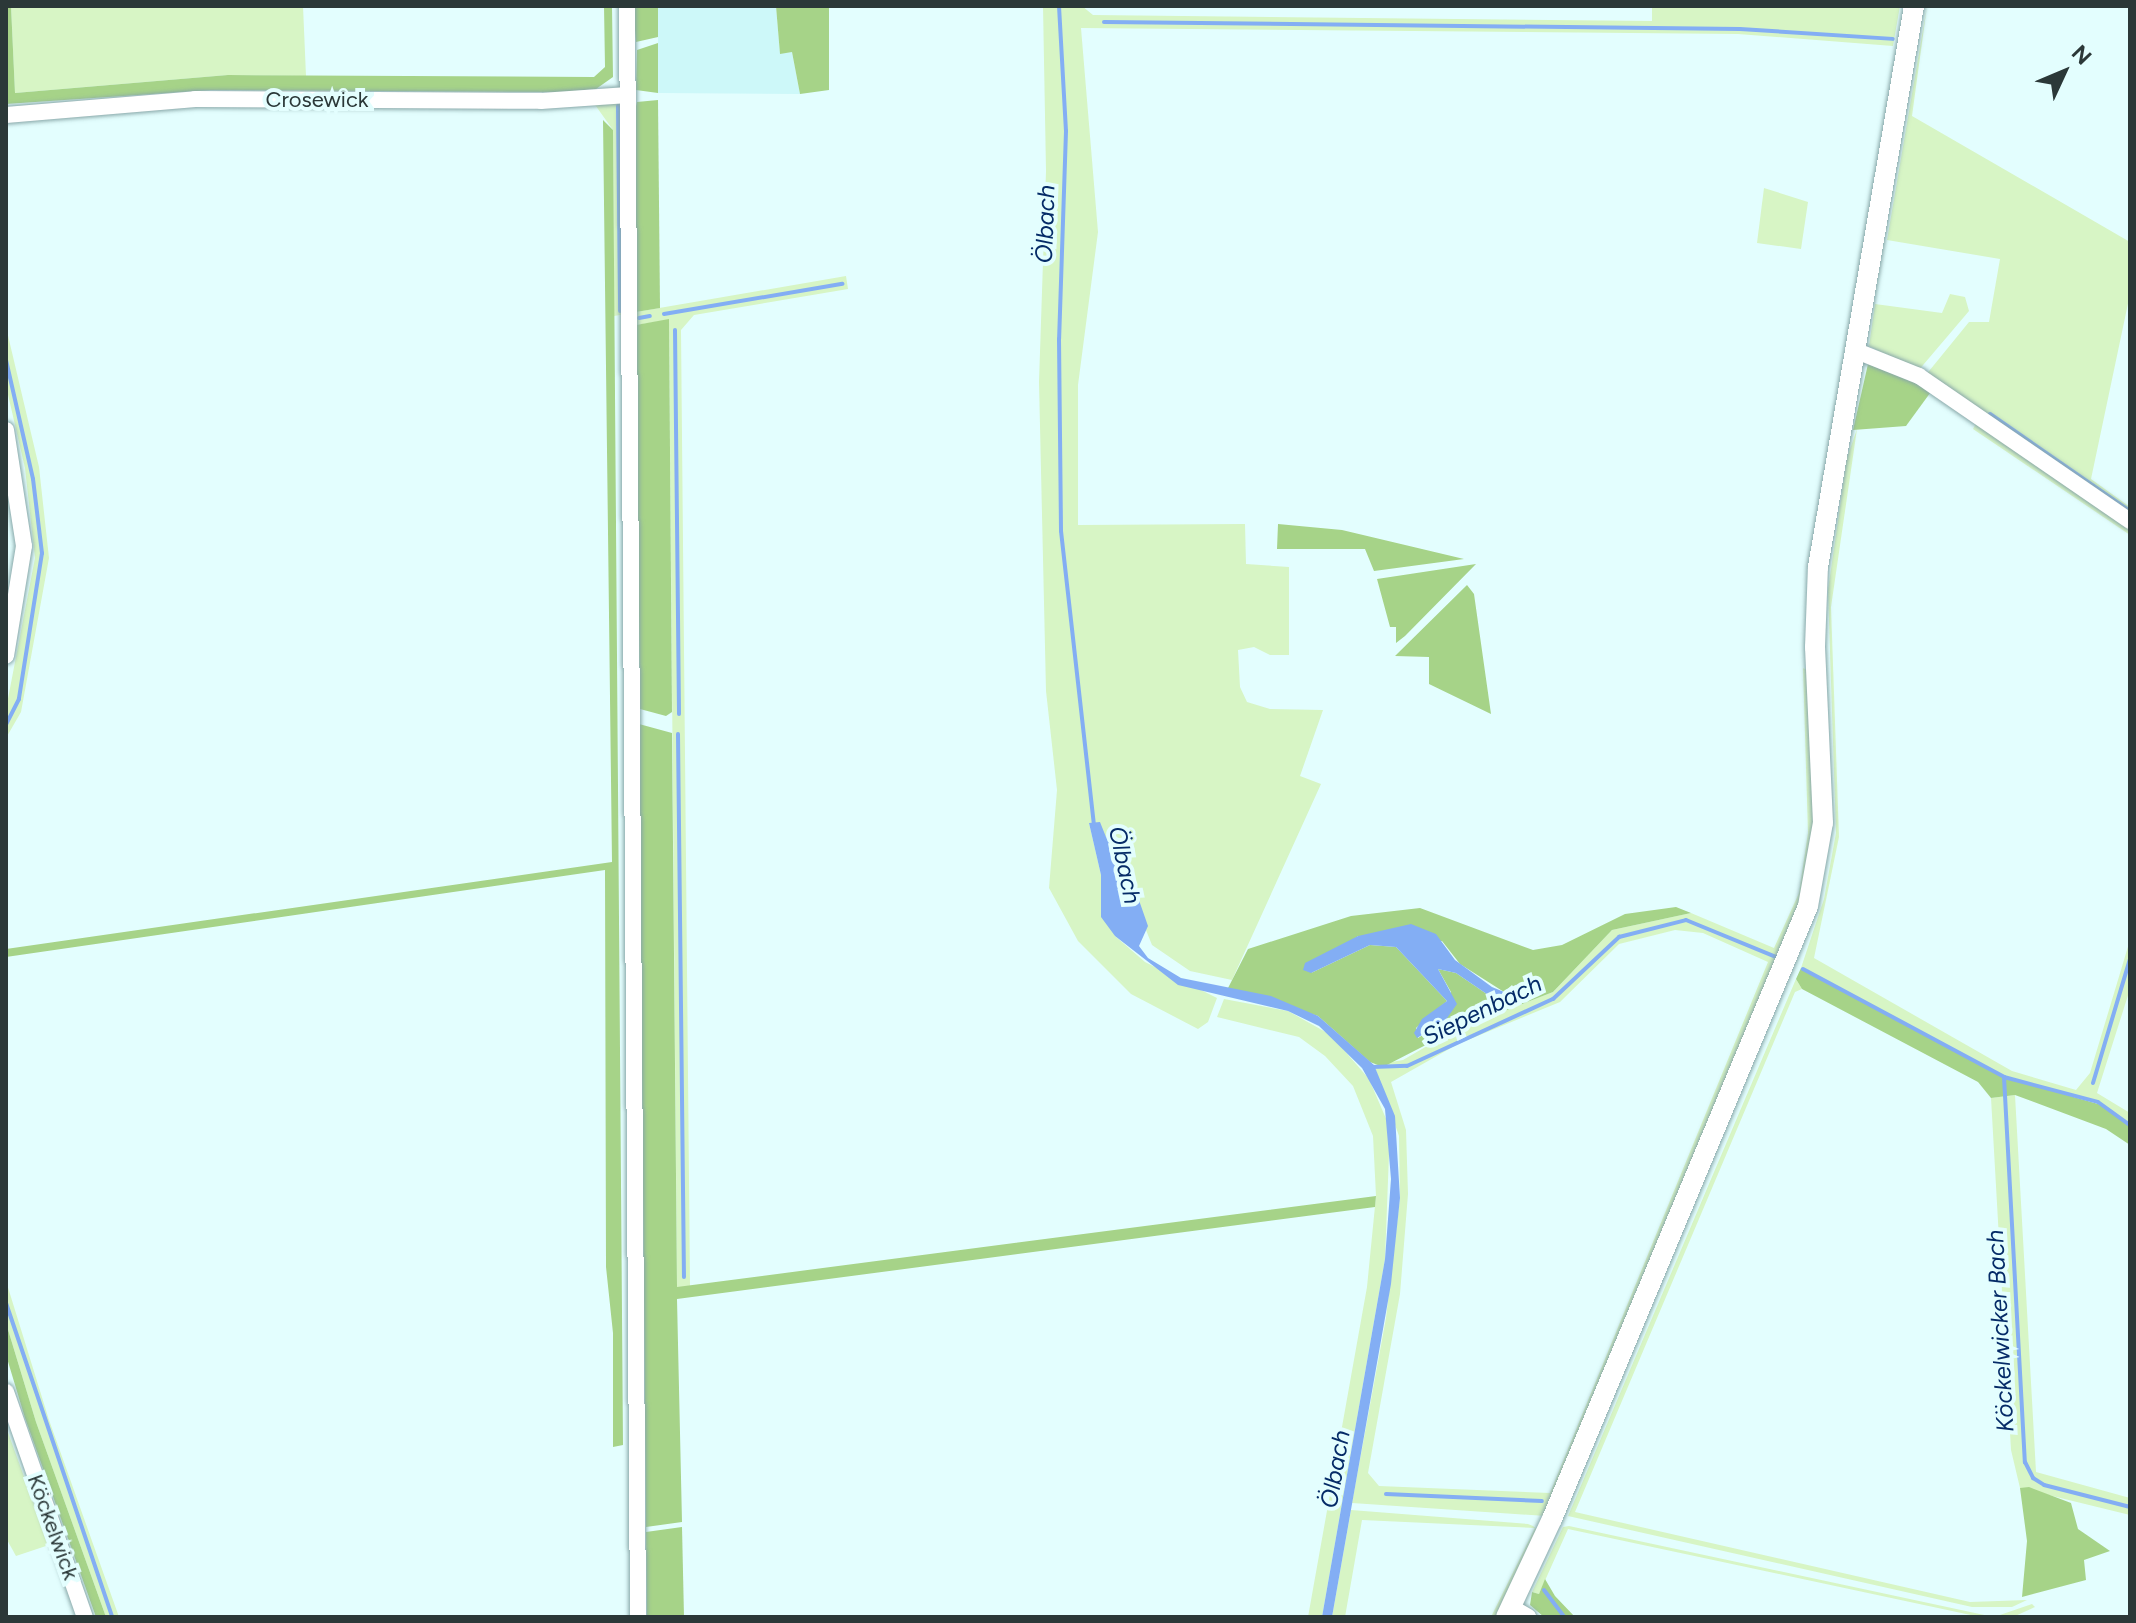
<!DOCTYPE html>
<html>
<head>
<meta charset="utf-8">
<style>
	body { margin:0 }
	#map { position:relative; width:2136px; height:1623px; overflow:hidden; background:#e3fefe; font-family:Figtree,sans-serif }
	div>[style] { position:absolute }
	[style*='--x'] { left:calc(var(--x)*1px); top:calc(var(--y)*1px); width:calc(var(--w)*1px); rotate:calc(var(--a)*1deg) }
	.built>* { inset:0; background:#cdf8f9 }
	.green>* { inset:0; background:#d7f5c5 }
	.forest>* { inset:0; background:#a6d388 }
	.water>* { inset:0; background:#83aef4 }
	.stream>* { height:4px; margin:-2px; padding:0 2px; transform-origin:2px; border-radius:2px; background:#83aef4 }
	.roads { filter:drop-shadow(0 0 2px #88a7a8) drop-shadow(0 0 2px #88a7a8) }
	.minor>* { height:16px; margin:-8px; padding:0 8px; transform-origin:8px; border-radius:8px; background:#fff }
	.major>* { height:20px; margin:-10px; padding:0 10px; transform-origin:10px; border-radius:10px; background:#fff }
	span { translate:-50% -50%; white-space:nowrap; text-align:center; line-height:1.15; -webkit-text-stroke:8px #e3fefe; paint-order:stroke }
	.street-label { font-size:22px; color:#2b3838 }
	.water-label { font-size:24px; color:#052b67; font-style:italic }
	.frame { position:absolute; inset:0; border:8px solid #2b3838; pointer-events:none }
	.north { position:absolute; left:2024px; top:32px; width:80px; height:80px; -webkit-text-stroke:6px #e3fefe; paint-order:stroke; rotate:46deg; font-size:22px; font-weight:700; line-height:32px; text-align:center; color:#2b3838 }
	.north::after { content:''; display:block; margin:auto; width:28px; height:36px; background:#2b3838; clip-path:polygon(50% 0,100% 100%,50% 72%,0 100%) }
</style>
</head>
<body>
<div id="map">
	<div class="built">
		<i style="clip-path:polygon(658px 6px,776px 6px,780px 53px,792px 52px,800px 94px,658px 93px)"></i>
	</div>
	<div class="green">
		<i style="clip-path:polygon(11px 6px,303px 6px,306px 76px,228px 75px,15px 93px)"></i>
		<i style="clip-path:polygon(1043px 6px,1082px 6px,1093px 15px,1652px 21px,1652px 6px,1900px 6px,1893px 46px,1738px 34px,1081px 28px,1098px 232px,1078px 385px,1078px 525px,1245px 524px,1246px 564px,1289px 567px,1289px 655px,1270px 655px,1254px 647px,1238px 650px,1240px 687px,1247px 702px,1270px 709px,1323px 710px,1300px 776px,1321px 784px,1232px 980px,1190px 971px,1152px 945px,1110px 840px,1089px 823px,1101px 875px,1101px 907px,1115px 936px,1145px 962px,1217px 998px,1208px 1022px,1198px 1029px,1131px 994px,1078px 941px,1049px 888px,1057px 790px,1046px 691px,1039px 382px,1046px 171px)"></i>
		<i style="clip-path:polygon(1927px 6px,1912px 116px,2130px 242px,2130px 294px,2091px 479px,2130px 507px,2130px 518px,1925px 376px,1969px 322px,1989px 322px,2000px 259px,1887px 240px)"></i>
		<i style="clip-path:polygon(623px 101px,626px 314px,614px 316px,613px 130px,593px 102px)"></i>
		<i style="clip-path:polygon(1764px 188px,1808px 202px,1801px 249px,1757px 243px)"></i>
		<i style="clip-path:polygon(846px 276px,848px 289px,694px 315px,681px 330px,690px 1286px,677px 1288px,669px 320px,636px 325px,636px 312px)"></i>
		<i style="clip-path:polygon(1950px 294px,1965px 297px,1969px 311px,1918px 371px,1869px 346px,1875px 304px,1942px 313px)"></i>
		<i style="clip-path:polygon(6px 327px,39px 467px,49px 558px,21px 712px,6px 738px,6px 709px,35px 558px,25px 468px,6px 386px)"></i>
		<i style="clip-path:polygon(1978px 420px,2130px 525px,2130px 535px,1973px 429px)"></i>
		<i style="clip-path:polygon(1857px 429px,1831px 607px,1839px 837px,1814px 958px,2012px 1071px,2076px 1090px,2090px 1073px,2130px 940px,2130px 989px,2097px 1093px,2130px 1113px,2130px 1125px,2098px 1102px,2004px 1077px,1801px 968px,1824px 899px,1836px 833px,1828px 590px,1847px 458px)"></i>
		<i style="clip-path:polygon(evenodd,1803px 668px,1811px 672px,1817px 737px,1811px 873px,1546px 1516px,1352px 1503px,1386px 1318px,1400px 1198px,1399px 1136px,1374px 1065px,1403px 1060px,1453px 1031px,1553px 992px,1612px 930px,1691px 913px,1774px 948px,1799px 893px,1808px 833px,1803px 668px,1675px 930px,1703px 933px,1768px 962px,1550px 1493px,1379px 1486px,1368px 1473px,1400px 1294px,1408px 1194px,1406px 1130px,1391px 1082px,1458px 1044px,1560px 1002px,1619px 944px,1675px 930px)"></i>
		<i style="clip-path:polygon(1796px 979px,1802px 989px,1795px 992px,1575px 1512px,1970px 1602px,2027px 1600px,2012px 1607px,1972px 1607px,1568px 1516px)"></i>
		<i style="clip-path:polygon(1224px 999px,1288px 1011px,1331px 1035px,1369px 1079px,1390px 1128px,1385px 1259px,1322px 1617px,1308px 1617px,1367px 1287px,1376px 1196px,1373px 1136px,1353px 1086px,1325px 1056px,1299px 1037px,1217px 1017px)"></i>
		<i style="clip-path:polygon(2015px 1095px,2036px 1472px,2130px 1498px,2130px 1515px,2020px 1488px,2011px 1450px,1991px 1098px)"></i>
		<i style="clip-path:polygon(6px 1281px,49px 1420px,119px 1617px,106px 1617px,36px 1422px,6px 1323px)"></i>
		<i style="clip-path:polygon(6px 1427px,49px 1545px,16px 1556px,6px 1538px)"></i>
		<i style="clip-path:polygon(1351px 1510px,1528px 1524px,1533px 1526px,1538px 1530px,1499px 1617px,1491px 1617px,1535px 1528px,1362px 1520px,1345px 1617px,1332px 1617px)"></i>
		<i style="clip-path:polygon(1569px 1526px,1975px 1613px,1994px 1617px,2032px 1604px,2035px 1607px,2013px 1617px,1980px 1617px,1568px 1529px,1539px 1594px,1532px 1592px,1563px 1527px)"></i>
	</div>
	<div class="forest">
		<i style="clip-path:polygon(6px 6px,11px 6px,15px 93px,228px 75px,594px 77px,605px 67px,604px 6px,612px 6px,613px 77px,596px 89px,565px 92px,211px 90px,6px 104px)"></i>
		<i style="clip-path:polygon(633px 6px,658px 6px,658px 37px,636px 42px)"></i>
		<i style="clip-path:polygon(776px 6px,829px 6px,829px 90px,800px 94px,792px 52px,780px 54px)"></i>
		<i style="clip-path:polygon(658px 43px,658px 93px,636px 90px,637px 50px)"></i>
		<i style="clip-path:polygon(658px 100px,660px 308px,636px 312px,635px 110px,637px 102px)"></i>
		<i style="clip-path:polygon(603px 120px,613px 130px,623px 1445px,613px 1447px,613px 1333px,606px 1267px,605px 870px,6px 957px,6px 949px,612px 862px)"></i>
		<i style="clip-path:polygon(669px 319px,672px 712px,666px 716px,640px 709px,636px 325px)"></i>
		<i style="clip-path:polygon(1868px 364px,1933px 389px,1906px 426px,1853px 430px)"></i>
		<i style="clip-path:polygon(1278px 524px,1342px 530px,1464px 559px,1374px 571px,1365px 549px,1277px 549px)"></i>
		<i style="clip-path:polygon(1476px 564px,1405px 636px,1396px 643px,1396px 627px,1390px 627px,1377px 579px)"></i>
		<i style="clip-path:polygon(1467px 585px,1474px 594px,1491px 714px,1429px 684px,1429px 657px,1395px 656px)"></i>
		<i style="clip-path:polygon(639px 724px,672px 733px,677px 1287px,1376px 1196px,1375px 1207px,677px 1299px,682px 1522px,646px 1527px)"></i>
		<i style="clip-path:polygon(evenodd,1676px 907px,1691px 913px,1612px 930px,1553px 992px,1453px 1031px,1383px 1067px,1370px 1062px,1318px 1016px,1228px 988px,1248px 949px,1351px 916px,1420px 908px,1533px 950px,1562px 945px,1625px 914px,1676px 907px,1358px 936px,1442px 941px,1460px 964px,1504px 992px,1512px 985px,1520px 997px,1500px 1003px,1456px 973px,1438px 969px,1451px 992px,1445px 1021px,1418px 1038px,1416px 1028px,1447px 1001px,1396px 947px,1370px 945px,1311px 973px,1358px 936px)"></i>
		<i style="clip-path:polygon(1801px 968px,2004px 1077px,2105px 1106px,2130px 1125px,2130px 1145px,2106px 1129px,2015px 1095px,1991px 1098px,1978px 1082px,1802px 989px,1796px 979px)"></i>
		<i style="clip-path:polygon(6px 1323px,36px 1422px,106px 1617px,96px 1617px,25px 1418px,6px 1355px)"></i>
		<i style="clip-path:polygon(2029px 1487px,2071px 1503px,2078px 1529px,2110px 1551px,2084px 1560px,2086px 1580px,2022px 1597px,2027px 1541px,2020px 1488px)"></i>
		<i style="clip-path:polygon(682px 1527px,684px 1617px,647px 1617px,646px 1532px)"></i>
		<i style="clip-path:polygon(1545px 1579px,1555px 1596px,1575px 1617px,1544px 1617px,1530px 1605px,1532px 1592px,1539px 1594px)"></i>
	</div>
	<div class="water">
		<i style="clip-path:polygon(1100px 822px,1106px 837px,1119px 843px,1148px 926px,1139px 946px,1148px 958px,1181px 978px,1271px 996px,1318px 1016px,1374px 1065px,1395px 1116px,1400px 1198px,1391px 1284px,1332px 1617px,1322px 1617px,1385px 1259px,1391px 1179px,1385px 1109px,1362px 1068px,1319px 1026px,1288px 1011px,1178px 985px,1115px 936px,1101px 917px,1101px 875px,1089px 823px)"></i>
		<i style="clip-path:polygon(1411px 924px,1436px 934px,1455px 960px,1492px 987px,1504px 992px,1518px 984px,1521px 997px,1500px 1003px,1456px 973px,1438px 969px,1457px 1004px,1445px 1021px,1417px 1038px,1414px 1033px,1422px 1019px,1447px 1001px,1396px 947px,1370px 945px,1311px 973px,1303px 970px,1305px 963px,1358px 936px)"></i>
	</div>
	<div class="stream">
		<i style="--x:1059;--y:6;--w:125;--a:86.8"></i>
		<i style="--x:1066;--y:131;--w:208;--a:91.9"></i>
		<i style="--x:1059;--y:339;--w:192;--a:89.4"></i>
		<i style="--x:1061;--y:531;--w:295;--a:83.6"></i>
		<i style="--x:1104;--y:22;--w:636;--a:0.63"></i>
		<i style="--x:1740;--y:29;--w:153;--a:3.7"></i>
		<i style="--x:618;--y:106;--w:205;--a:89.4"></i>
		<i style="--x:664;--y:314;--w:181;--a:-9.6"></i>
		<i style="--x:639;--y:318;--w:11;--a:-10"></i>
		<i style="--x:675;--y:330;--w:384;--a:89.4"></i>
		<i style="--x:6;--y:360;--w:122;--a:77.2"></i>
		<i style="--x:33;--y:479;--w:75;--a:83.1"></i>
		<i style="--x:42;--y:553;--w:148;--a:99"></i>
		<i style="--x:19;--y:699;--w:29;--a:117"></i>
		<i style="--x:1990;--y:414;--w:170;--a:34.7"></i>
		<i style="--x:678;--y:734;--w:543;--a:89.37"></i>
		<i style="--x:1803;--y:969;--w:228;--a:28.2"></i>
		<i style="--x:2004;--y:1077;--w:97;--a:14.9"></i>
		<i style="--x:2098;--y:1102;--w:39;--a:36"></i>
		<i style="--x:1372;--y:1067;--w:35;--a:-2"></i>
		<i style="--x:1407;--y:1066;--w:161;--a:-24.7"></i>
		<i style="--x:1553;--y:999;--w:91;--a:-43.2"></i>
		<i style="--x:1619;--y:937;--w:69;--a:-14.2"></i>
		<i style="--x:1686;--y:920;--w:97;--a:22.3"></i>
		<i style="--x:2004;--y:1077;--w:386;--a:86.9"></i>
		<i style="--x:2025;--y:1462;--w:18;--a:63"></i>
		<i style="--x:2033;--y:1478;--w:13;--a:32"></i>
		<i style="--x:2044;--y:1485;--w:89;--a:14.3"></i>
		<i style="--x:2093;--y:1083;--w:129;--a:-73.4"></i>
		<i style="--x:6;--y:1303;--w:331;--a:71.3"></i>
		<i style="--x:1386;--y:1494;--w:156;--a:2.6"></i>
		<i style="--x:1544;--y:1590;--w:34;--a:53"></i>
	</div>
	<div class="roads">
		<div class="minor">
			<i style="--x:627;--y:6;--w:1611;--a:89.61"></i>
			<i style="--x:6;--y:115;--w:190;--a:-4.8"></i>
			<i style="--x:195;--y:99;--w:346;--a:0.3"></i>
			<i style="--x:541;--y:101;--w:87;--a:-3.9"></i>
			<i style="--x:1854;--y:350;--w:70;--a:21.8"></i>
			<i style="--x:1919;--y:376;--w:256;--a:34.5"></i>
			<i style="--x:6;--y:430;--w:117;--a:81.2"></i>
			<i style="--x:24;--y:546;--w:111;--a:99.3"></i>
			<i style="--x:6;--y:1392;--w:238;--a:70.7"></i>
			<i style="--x:1511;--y:1607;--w:20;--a:30"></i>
		</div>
		<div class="major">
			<i style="--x:1506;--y:1617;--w:108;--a:-64.9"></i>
			<i style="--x:1552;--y:1519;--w:664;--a:-67.33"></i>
			<i style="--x:1808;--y:906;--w:84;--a:-79.8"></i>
			<i style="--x:1823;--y:823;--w:176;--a:-92.6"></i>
			<i style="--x:1815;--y:647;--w:80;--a:-87.9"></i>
			<i style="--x:1818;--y:567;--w:569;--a:-80.29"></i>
		</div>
	</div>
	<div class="street-label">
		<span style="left:317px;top:100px">Crosewick</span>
		<span style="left:53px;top:1527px;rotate:70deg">Köckelwick</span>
	</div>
	<div class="water-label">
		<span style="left:1045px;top:224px;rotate:-88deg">Ölbach</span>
		<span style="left:1125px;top:865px;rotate:78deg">Ölbach</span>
		<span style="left:1482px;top:1010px;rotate:-26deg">Siepenbach</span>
		<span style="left:2000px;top:1331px;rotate:-93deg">Köckelwicker Bach</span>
		<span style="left:1335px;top:1469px;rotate:-80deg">Ölbach</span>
	</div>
	<div class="frame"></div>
	<div class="north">N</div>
</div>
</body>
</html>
